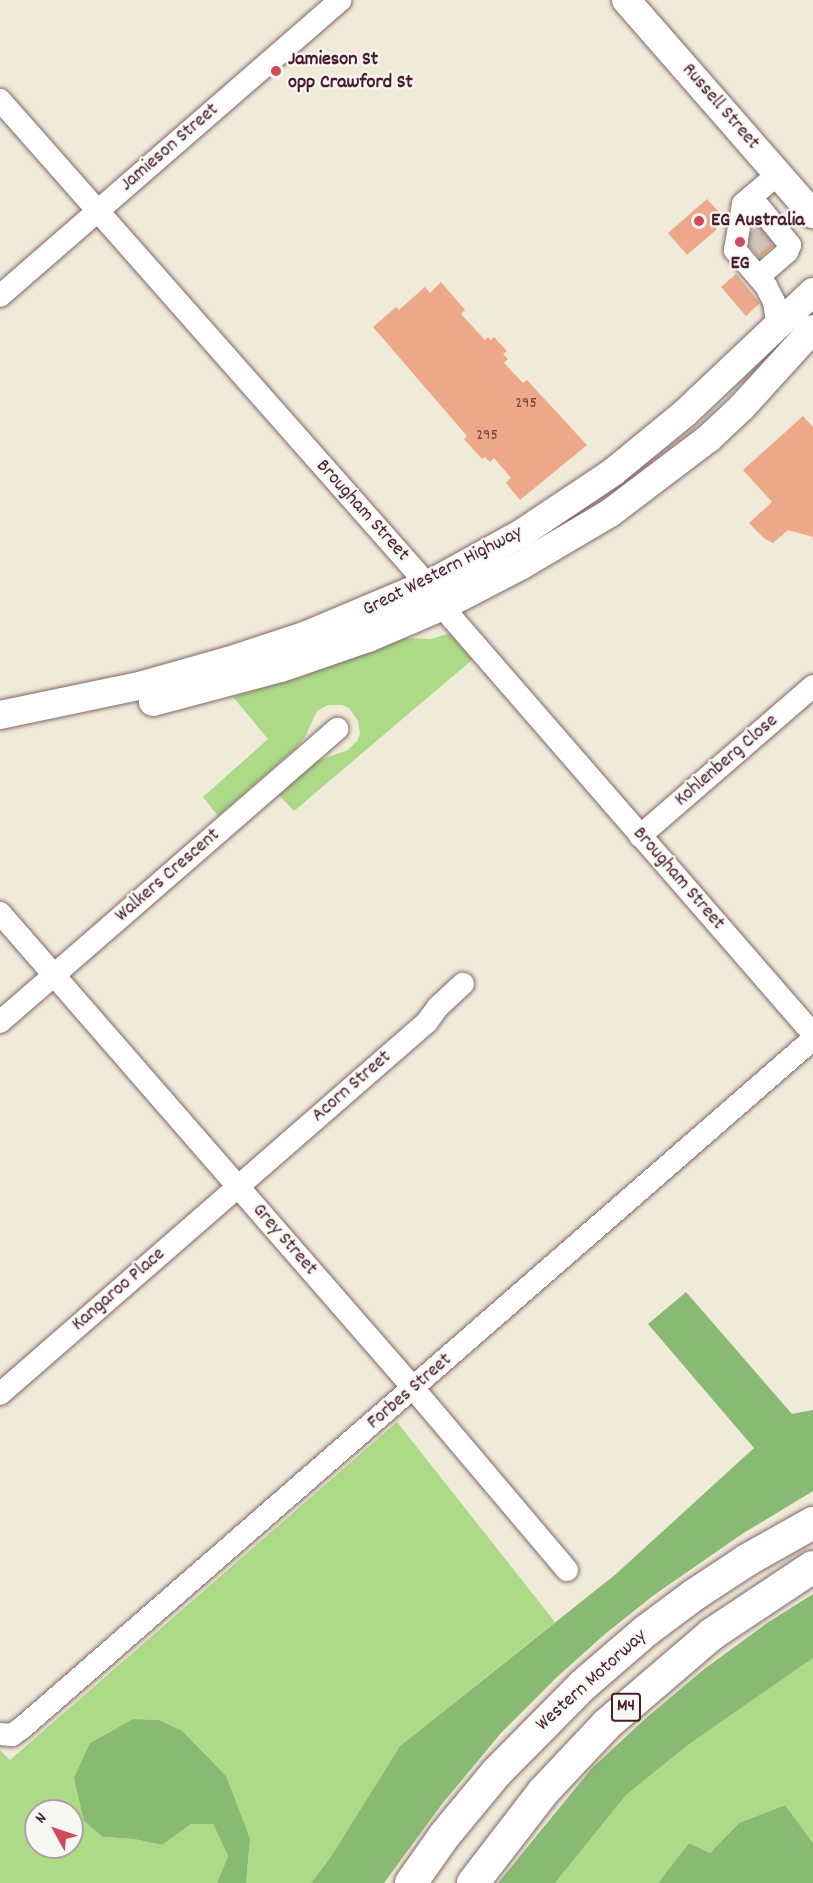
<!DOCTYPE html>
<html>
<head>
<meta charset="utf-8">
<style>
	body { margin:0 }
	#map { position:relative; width:813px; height:1883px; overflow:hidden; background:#f0ebd9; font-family:Dekko,sans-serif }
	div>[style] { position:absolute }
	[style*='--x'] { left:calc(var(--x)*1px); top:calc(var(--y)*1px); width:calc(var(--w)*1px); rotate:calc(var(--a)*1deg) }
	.green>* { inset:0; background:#acda87 }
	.forest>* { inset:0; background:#89ba74 }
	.building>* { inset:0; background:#eda88a }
	.minor-tunnel>* { height:22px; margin-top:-11px; transform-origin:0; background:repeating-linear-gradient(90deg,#cfc2b6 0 22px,transparent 0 33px) }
	.roads { filter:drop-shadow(0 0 2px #846668) drop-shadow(0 0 2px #846668) }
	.minor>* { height:22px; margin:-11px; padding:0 11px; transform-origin:11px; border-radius:11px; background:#fff }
	.major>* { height:28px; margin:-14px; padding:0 14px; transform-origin:14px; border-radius:14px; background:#fff }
	.highway>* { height:32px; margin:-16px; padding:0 16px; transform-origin:16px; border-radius:16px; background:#fff }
	.dots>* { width:16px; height:16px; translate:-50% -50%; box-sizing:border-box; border:3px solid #f6f6f2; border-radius:50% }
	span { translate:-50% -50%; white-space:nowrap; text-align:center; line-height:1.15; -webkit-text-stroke:4.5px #f6f6f2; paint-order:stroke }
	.number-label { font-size:16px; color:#734143 }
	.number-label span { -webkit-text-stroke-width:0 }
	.shield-label span { padding:2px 4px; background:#f6f6f2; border:2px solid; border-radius:4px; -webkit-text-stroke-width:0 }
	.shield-label { font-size:18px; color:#4a1f2b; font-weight:700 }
	.poi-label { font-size:20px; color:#4a1f2b; font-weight:700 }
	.left { translate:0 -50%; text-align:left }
	.street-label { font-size:20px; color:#4a1f2b }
	.north { position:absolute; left:24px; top:1799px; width:60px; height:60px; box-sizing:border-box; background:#f6f6f2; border:2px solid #b1a0a2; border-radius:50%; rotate:310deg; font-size:16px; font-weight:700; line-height:24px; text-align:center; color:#4a1f2b }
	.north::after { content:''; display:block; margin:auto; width:21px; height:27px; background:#d1495b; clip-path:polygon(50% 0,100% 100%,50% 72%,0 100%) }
</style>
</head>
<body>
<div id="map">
	<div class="green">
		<i style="clip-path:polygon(447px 634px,451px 635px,472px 660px,294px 811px,278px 794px,314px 762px,348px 750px,357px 741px,360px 734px,358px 721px,349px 708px,342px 705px,328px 705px,317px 711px,305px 737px,296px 748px,218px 816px,203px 797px,268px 739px,233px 697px,300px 677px,406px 638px,431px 639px)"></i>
		<i style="clip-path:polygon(evenodd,397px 1422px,555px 1622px,400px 1746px,330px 1858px,311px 1883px,246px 1883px,250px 1839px,159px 1720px,133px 1719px,90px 1743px,103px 1837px,134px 1839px,162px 1845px,191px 1824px,213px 1824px,228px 1856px,217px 1883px,0 1883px,0 1750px,10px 1760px,397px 1422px,36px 1811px,72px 1811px,72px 1847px,36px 1847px,36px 1811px)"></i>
		<i style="clip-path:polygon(813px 1658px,813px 1843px,785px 1805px,739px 1823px,710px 1853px,689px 1843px,658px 1883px,555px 1883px,626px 1795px,688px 1745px)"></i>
	</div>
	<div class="forest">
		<i style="clip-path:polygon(686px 1292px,792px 1414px,813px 1410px,813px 1491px,742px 1534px,654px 1595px,605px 1634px,557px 1677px,501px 1733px,442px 1804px,384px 1883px,311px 1883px,330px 1858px,400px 1746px,616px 1574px,754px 1448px,648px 1324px)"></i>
		<i style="clip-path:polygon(813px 1594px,813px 1658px,688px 1745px,626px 1795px,555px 1883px,498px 1883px,592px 1768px,645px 1719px,703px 1670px,767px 1623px)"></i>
		<i style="clip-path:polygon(133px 1719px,159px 1720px,182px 1731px,226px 1776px,250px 1839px,246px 1883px,217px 1883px,228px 1856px,213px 1824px,191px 1824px,162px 1845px,134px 1839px,103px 1837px,84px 1821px,74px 1778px,90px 1743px)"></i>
		<i style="clip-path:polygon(785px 1805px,813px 1843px,813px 1883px,658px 1883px,689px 1843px,710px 1853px,739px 1823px)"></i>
	</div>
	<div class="building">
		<i style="clip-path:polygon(707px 199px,718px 211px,716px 230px,687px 255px,668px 233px)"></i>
		<i style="clip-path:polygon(757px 226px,773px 246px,760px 258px,749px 246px,752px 231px)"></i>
		<i style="clip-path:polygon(736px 274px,760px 303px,746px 316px,721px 287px)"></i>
		<i style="clip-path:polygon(441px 282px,465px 310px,461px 314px,485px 340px,488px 337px,491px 340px,494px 337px,507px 351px,503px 354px,508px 359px,504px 363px,523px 383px,527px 380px,587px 445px,520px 500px,506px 483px,511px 478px,494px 458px,490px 462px,485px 457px,482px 459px,464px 439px,467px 436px,373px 327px,396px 307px,399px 310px,425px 287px,430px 293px)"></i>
		<i style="clip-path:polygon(803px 416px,813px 427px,813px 537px,788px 530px,773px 543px,765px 539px,749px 523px,772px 502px,743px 470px)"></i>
	</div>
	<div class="minor-tunnel">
		<i style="--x:751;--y:232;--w:27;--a:48"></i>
	</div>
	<div class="roads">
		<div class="minor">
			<i style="--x:0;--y:100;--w:645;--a:48.58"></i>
			<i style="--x:427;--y:584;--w:42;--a:53.7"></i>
			<i style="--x:452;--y:618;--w:551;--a:49.05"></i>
			<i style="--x:778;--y:174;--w:46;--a:139.4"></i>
			<i style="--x:743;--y:204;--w:47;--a:99.9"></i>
			<i style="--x:735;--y:250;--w:48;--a:49.3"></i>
			<i style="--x:766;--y:286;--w:18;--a:63"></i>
			<i style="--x:774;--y:302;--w:24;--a:81"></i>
			<i style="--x:751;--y:197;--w:62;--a:50.9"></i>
			<i style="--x:790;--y:245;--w:8;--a:113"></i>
			<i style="--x:787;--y:252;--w:38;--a:139"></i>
			<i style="--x:0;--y:296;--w:451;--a:-41"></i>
			<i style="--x:640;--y:836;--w:229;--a:-40.9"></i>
			<i style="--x:0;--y:913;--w:631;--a:48.98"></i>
			<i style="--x:414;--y:1389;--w:237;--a:49.8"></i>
			<i style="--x:0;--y:1022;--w:447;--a:-41"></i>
			<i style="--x:0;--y:1394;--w:566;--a:-41.06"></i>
			<i style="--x:427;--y:1022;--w:19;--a:-54"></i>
			<i style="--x:438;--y:1007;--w:34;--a:-43"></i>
			<i style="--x:0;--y:1734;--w:12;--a:5"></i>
			<i style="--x:12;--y:1735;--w:14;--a:-36"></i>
			<i style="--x:23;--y:1727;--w:1048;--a:-41.05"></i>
		</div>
		<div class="major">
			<i style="--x:626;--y:0;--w:284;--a:48.9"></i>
			<i style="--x:153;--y:702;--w:132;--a:-14.9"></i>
			<i style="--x:281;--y:668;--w:92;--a:-19"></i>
			<i style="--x:368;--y:638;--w:82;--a:-23.1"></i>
			<i style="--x:443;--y:606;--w:89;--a:-27.4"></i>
			<i style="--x:522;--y:565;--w:102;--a:-30.6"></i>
			<i style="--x:610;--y:513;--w:124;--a:-37.1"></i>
			<i style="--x:709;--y:438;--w:45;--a:-43.2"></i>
			<i style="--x:742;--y:407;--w:105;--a:-47.7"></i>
			<i style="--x:0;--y:715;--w:146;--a:-11.8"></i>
			<i style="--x:143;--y:685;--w:88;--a:-15.8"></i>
			<i style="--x:228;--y:661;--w:83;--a:-18.2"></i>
			<i style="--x:307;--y:635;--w:139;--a:-22.9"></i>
			<i style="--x:435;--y:581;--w:99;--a:-28.9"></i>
			<i style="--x:522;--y:533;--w:110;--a:-33.8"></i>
			<i style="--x:613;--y:472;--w:93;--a:-39.3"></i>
			<i style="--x:685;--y:413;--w:176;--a:-43.4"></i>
		</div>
		<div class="highway">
			<i style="--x:411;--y:1883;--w:57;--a:-54.9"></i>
			<i style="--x:444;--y:1836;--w:83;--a:-50.4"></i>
			<i style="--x:497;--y:1772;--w:122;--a:-45.3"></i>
			<i style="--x:583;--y:1685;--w:84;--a:-40.7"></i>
			<i style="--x:647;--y:1630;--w:59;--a:-36.7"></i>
			<i style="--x:694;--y:1595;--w:64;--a:-33.4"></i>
			<i style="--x:747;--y:1560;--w:76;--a:-29.3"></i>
			<i style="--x:473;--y:1883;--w:115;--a:-52.4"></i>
			<i style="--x:543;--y:1792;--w:93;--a:-46.7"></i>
			<i style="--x:607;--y:1724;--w:138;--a:-40.6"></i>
			<i style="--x:712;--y:1634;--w:121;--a:-33.6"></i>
		</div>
	</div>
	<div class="dots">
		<i style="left:276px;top:71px;background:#d1495b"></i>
		<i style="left:699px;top:221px;background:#d1495b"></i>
		<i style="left:740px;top:242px;background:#d1495b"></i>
	</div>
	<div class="number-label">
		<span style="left:526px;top:404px">295</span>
		<span style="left:487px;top:436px">295</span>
	</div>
	<div class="shield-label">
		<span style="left:626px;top:1707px">M4</span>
	</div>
	<div class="poi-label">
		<span class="left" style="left:288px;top:72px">Jamieson St<br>opp Crawford St</span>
		<span class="left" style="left:711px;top:221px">EG Australia</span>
		<span style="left:740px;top:264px">EG</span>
	</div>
	<div class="street-label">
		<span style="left:720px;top:107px;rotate:49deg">Russell Street</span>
		<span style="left:170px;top:148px;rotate:-41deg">Jamieson Street</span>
		<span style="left:362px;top:511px;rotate:48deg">Brougham Street</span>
		<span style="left:443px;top:572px;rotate:-27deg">Great Western Highway</span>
		<span style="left:727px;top:761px;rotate:-41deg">Kohlenberg Close</span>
		<span style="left:168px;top:876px;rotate:-41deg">Walkers Crescent</span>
		<span style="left:678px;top:879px;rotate:49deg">Brougham Street</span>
		<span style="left:352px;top:1087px;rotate:-41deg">Acorn Street</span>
		<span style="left:284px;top:1240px;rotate:49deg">Grey Street</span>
		<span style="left:119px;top:1290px;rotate:-41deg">Kangaroo Place</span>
		<span style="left:410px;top:1392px;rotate:-41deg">Forbes Street</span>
		<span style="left:592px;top:1681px;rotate:-42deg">Western Motorway</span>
	</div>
	<div class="north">N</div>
</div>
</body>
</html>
